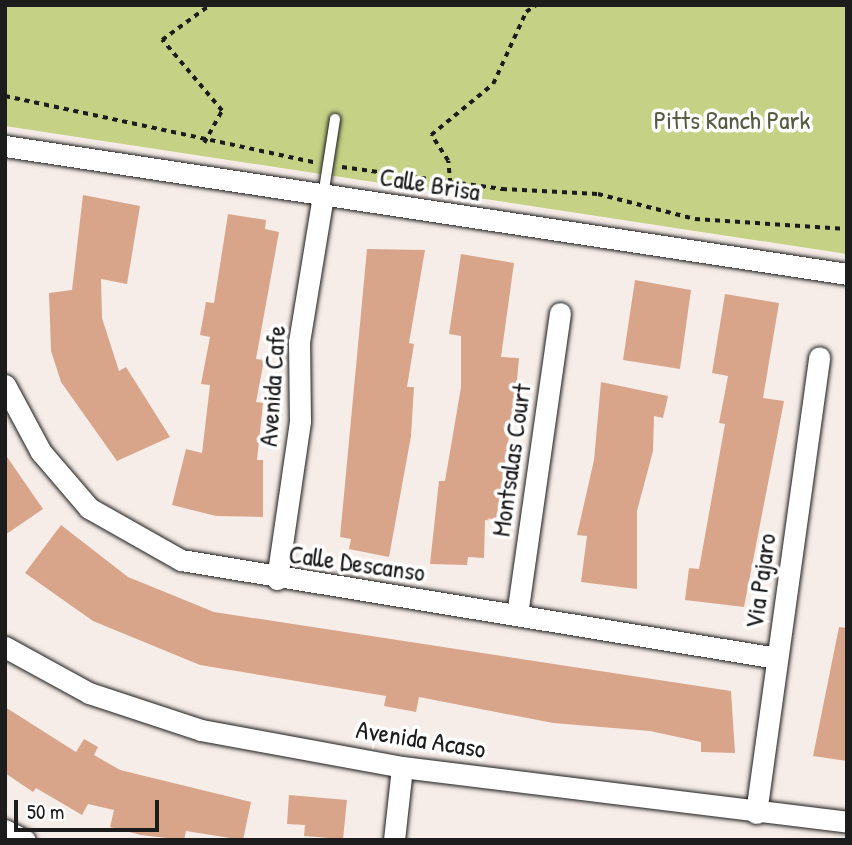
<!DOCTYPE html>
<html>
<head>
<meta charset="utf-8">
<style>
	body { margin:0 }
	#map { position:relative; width:852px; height:845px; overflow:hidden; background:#f7ede8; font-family:"Patrick Hand",sans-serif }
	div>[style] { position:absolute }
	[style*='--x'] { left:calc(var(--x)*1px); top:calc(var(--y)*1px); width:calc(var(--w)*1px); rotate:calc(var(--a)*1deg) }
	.green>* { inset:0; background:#c5d185 }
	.building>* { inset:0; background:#d8a58b }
	.path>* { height:3.5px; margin-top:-1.75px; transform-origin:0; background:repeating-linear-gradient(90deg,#1c1c1c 0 5px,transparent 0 10px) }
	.roads { filter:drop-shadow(0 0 2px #1c1c1c) drop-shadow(0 0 2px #1c1c1c) }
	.service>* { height:10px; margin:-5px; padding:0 5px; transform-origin:5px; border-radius:5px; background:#fff }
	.minor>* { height:21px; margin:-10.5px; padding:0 10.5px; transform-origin:10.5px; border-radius:10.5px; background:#fff }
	span { translate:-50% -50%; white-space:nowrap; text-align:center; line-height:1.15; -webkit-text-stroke:7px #fff; paint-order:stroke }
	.park-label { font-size:26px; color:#575b41 }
	.street-label { font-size:26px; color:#1c1c1c }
	.frame { position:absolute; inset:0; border:7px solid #1c1c1c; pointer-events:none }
	.scale { position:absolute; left:14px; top:800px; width:145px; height:32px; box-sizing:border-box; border:4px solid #1c1c1c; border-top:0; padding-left:9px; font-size:21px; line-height:24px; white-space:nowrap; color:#1c1c1c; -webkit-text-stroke:5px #fff; paint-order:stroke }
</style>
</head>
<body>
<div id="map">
	<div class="green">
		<i style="clip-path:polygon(5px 5px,847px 5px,847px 254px,5px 126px)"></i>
	</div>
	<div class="building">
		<i style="clip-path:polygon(83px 195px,140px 206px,127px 284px,101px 279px,102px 318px,119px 371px,126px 367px,170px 437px,117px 461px,61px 382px,51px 351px,49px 293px,72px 290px)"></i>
		<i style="clip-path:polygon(228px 214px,266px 220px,265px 229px,279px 232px,256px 359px,264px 360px,256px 402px,263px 403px,257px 460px,263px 460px,263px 517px,216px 516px,172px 505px,186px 449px,202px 453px,210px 385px,201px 384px,210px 337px,200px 335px,206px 302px,214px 303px)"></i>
		<i style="clip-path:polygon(367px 249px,425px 250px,409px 343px,414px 344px,407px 387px,414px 387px,411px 436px,389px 557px,349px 549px,351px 539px,340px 537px)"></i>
		<i style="clip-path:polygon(461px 254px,514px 263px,501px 357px,519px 358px,516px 392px,496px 521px,485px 520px,484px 558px,468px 557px,467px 565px,430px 564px,439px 481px,445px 481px,461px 387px,461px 336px,449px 334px)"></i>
		<i style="clip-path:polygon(635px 280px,691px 290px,680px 369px,623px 360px)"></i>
		<i style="clip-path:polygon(725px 294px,779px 303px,763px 398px,784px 401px,744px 607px,685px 600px,689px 568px,699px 569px,725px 424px,719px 423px,728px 376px,712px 373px)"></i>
		<i style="clip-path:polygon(601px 382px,668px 396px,663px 418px,654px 416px,653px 451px,637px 511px,637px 589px,581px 582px,587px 536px,577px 535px,594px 460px)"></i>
		<i style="clip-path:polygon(5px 454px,43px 509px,5px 535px)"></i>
		<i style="clip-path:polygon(61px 525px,128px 577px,214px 612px,731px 691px,735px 753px,701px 752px,701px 742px,650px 731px,553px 723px,419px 697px,416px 712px,384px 706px,386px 696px,200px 665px,93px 621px,25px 573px)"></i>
		<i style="clip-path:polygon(839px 627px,847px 628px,847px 761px,813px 756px)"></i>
		<i style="clip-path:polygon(5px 707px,76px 752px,84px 739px,98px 747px,94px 755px,120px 770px,251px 802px,243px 840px,186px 831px,184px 840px,141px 835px,110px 827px,114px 810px,88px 804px,82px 815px,36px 788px,33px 792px,5px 773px)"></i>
		<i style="clip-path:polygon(289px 795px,347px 800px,343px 839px,304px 836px,305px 825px,287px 824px)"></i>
	</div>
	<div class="path">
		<i style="--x:5;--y:96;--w:316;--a:12.1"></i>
		<i style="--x:204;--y:143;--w:37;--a:-61"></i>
		<i style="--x:222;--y:111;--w:93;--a:-130.2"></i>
		<i style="--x:162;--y:40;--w:59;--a:-36.1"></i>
		<i style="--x:342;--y:167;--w:162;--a:7.8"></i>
		<i style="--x:502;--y:189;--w:96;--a:3"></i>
		<i style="--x:598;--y:194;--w:100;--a:14.5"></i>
		<i style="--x:695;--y:219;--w:152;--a:3.8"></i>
		<i style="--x:450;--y:183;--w:22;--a:-95"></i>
		<i style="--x:448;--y:161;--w:31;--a:-123"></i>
		<i style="--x:431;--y:135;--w:80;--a:-39.4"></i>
		<i style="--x:493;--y:84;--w:79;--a:-65.4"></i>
		<i style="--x:526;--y:12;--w:12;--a:-35"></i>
	</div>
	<div class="roads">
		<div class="service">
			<i style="--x:323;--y:196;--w:78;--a:-81.1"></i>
		</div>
		<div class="minor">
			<i style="--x:5;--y:146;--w:852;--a:8.64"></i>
			<i style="--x:5;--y:385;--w:76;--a:61.8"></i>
			<i style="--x:41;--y:452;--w:74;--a:49.4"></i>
			<i style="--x:89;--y:508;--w:106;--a:29.5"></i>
			<i style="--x:181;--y:560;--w:604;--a:9.34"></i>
			<i style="--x:277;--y:579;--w:160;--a:-81.7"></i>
			<i style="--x:300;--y:421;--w:79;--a:-90.7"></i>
			<i style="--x:299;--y:342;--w:148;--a:-80.7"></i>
			<i style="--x:517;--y:615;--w:305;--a:-81.9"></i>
			<i style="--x:5;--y:647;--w:96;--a:28.7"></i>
			<i style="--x:89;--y:693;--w:118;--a:18.3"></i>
			<i style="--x:201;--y:730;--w:204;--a:10.4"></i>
			<i style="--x:402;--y:767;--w:448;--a:7"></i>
			<i style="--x:756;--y:813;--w:460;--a:-82.1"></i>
			<i style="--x:5;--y:830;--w:22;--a:27"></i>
			<i style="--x:394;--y:840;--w:73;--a:-83.7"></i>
		</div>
	</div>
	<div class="park-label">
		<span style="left:732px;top:120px">Pitts Ranch Park</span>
	</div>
	<div class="street-label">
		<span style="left:430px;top:184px;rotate:9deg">Calle Brisa</span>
		<span style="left:272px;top:386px;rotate:-86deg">Avenida Cafe</span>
		<span style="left:511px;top:460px;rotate:-82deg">Montsalas Court</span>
		<span style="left:357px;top:563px;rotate:8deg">Calle Descanso</span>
		<span style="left:760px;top:581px;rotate:-82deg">Via Pajaro</span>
		<span style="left:421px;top:739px;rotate:9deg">Avenida Acaso</span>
	</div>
	<div class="frame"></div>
	<div class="scale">50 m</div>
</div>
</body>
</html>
